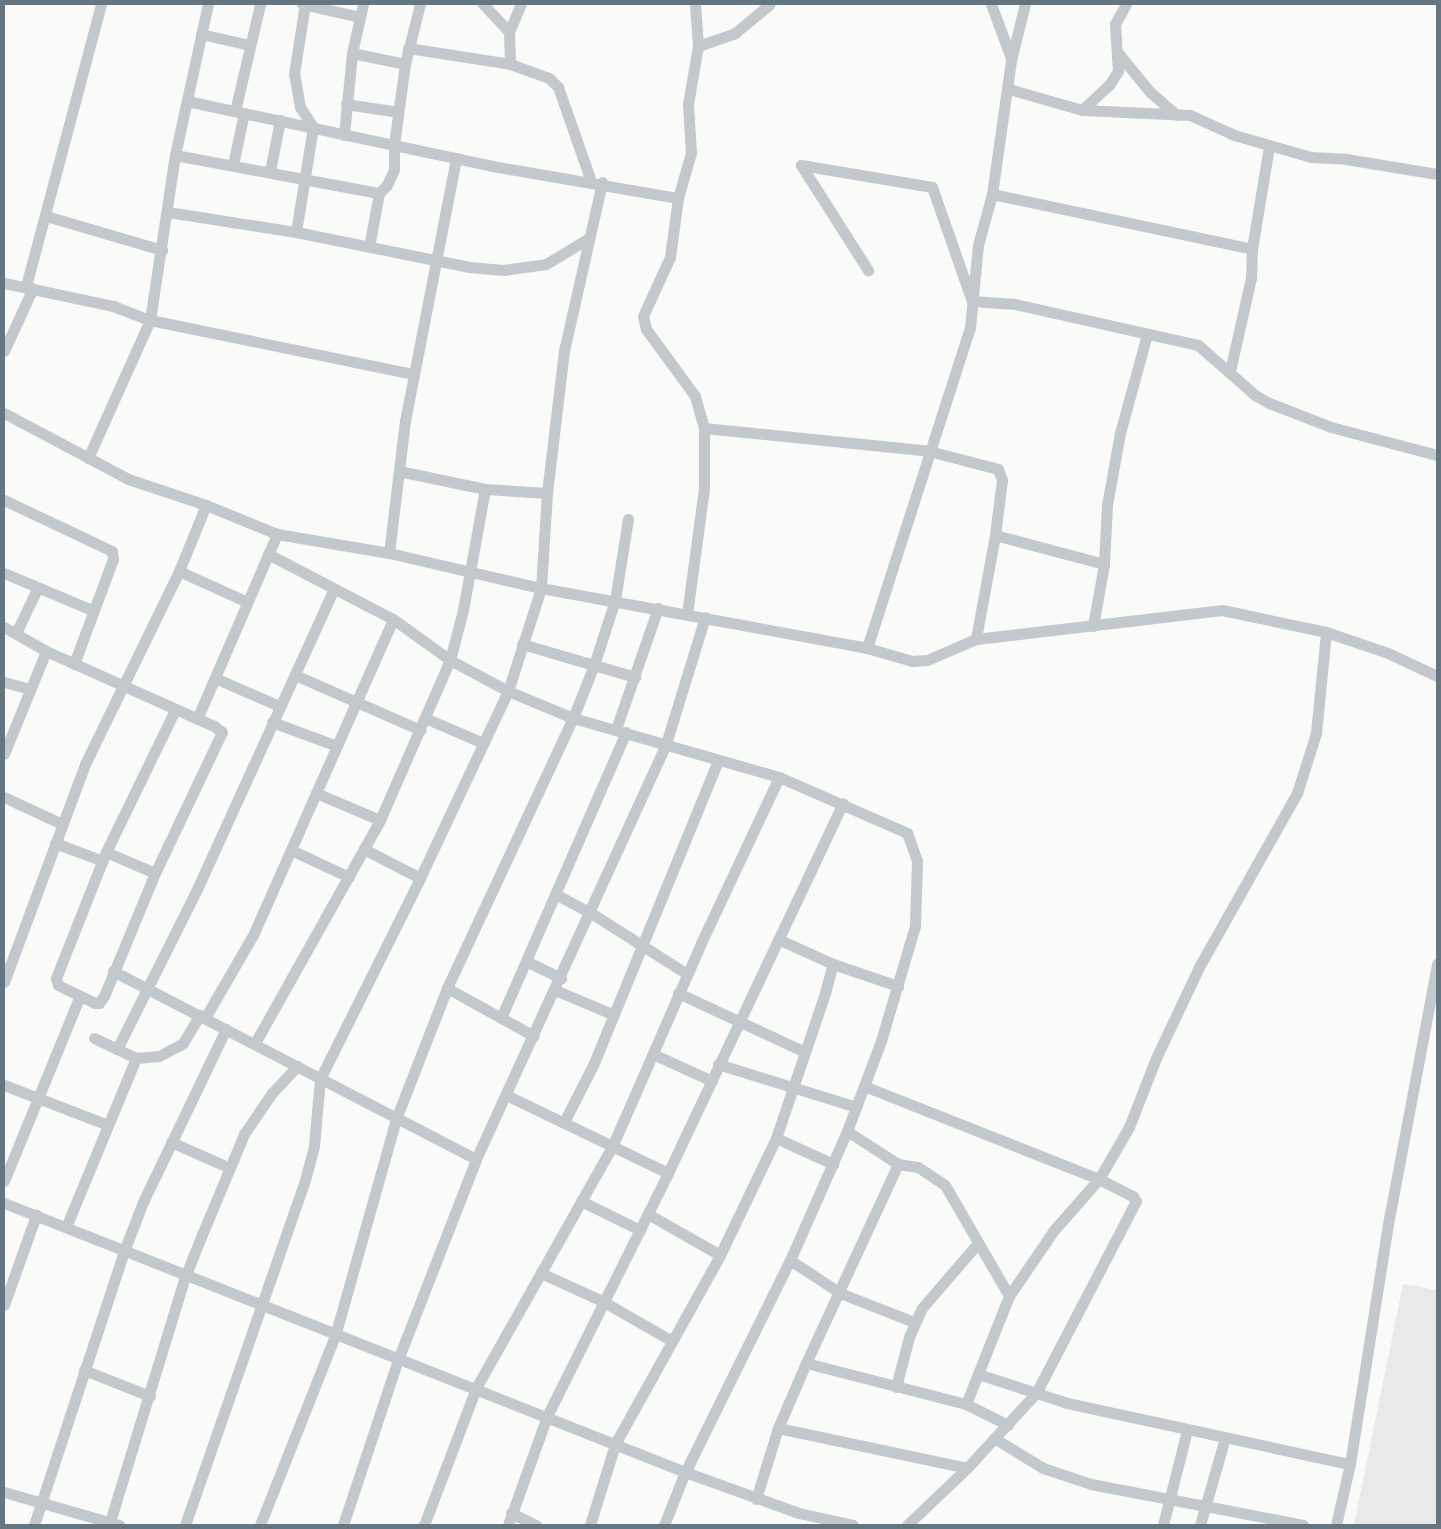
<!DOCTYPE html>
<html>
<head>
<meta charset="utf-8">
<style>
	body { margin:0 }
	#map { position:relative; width:1441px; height:1529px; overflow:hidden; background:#fafaf8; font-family:Inter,sans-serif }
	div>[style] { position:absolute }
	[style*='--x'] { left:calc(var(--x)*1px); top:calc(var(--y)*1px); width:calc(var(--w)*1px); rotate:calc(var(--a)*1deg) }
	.built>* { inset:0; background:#e8e9e9 }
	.minor>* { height:11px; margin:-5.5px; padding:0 5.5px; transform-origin:5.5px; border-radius:5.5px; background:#c3c8cc }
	span { translate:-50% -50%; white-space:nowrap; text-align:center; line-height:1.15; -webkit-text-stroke:5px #fff; paint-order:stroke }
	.frame { position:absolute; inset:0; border:5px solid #657683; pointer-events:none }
</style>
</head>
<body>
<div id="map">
	<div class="built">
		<i style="clip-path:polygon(1403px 1284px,1437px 1290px,1437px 1525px,1354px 1525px)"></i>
	</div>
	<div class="minor">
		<i style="--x:302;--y:4;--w:59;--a:12.6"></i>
		<i style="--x:483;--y:4;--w:38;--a:47"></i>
		<i style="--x:509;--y:32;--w:32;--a:88"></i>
		<i style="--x:991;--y:4;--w:58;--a:69.7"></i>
		<i style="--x:509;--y:32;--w:30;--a:-67"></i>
		<i style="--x:201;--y:34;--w:50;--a:12.7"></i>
		<i style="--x:698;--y:46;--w:39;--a:-19"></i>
		<i style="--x:735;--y:33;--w:45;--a:-39.6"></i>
		<i style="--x:408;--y:48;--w:103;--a:8.9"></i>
		<i style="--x:510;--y:64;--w:41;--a:19.7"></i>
		<i style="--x:549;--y:78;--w:13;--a:45"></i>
		<i style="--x:558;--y:87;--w:100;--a:70.7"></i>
		<i style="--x:352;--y:53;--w:54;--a:11.7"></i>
		<i style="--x:1119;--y:54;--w:49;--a:50.8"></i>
		<i style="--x:1150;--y:92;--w:35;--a:41"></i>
		<i style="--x:1009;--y:89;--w:76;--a:16"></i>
		<i style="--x:1082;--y:110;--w:108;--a:2.7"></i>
		<i style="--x:1190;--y:115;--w:48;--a:24.4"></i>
		<i style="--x:1234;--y:135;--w:80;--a:15.9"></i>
		<i style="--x:1311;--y:157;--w:35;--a:3"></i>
		<i style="--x:1346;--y:159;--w:92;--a:9.4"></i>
		<i style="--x:187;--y:101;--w:312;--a:12"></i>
		<i style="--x:492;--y:166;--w:189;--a:9.8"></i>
		<i style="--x:346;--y:104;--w:53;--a:8.7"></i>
		<i style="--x:1082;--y:110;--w:37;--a:-43"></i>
		<i style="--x:1109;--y:85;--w:17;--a:-57"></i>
		<i style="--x:1118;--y:71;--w:47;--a:-93.7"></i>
		<i style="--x:1115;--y:24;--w:23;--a:-61"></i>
		<i style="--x:235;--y:111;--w:110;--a:-76.8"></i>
		<i style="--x:344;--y:135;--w:82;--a:-84.4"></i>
		<i style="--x:352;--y:53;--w:50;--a:-77.3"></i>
		<i style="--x:175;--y:155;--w:208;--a:10.6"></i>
		<i style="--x:233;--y:165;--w:53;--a:-78.1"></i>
		<i style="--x:801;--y:165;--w:133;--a:9.5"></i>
		<i style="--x:932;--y:187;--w:121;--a:70.7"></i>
		<i style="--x:972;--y:301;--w:43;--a:4"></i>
		<i style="--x:1015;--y:304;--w:188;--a:12.6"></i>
		<i style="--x:1198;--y:345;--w:76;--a:41.3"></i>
		<i style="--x:1255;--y:395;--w:16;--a:30"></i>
		<i style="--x:1269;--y:403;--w:66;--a:21.2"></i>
		<i style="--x:1331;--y:427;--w:110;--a:14.8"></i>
		<i style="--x:801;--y:165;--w:125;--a:57.5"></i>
		<i style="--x:270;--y:171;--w:52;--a:-78.9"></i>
		<i style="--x:992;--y:194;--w:266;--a:11.9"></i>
		<i style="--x:168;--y:212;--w:130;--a:8.9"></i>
		<i style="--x:296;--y:232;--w:177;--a:11.4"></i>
		<i style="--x:469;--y:267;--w:34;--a:5"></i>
		<i style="--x:503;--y:270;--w:43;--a:-7.9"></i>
		<i style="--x:546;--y:264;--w:50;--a:-31.2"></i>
		<i style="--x:46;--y:216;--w:121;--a:16.3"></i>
		<i style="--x:296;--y:232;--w:106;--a:-80.8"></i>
		<i style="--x:313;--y:127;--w:24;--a:-123"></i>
		<i style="--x:300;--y:107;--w:34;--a:-100"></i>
		<i style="--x:294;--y:74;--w:71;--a:-81.1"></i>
		<i style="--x:369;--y:247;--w:55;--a:-79.5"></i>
		<i style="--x:379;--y:193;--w:11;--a:-45"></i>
		<i style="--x:387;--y:185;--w:17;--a:-66"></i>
		<i style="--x:394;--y:169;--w:24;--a:-90"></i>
		<i style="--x:394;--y:145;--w:82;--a:-82.3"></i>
		<i style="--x:405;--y:64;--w:62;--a:-76"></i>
		<i style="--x:4;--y:283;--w:111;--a:11.9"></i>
		<i style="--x:113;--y:306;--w:40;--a:21"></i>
		<i style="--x:150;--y:320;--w:269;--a:11.6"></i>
		<i style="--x:26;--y:286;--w:292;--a:-75.1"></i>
		<i style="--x:4;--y:351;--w:69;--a:-65.3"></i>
		<i style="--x:1230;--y:371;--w:95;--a:-77.3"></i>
		<i style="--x:1251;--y:278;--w:29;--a:-88"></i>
		<i style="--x:1252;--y:249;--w:104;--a:-80.6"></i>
		<i style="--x:4;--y:413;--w:140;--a:28"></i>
		<i style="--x:128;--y:479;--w:82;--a:18.4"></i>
		<i style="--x:206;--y:505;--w:77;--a:22.2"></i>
		<i style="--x:277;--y:534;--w:114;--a:9.6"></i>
		<i style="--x:389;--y:553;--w:156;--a:13"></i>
		<i style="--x:541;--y:588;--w:331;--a:10.4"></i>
		<i style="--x:867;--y:648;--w:47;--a:16.1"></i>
		<i style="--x:912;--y:661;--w:15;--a:-4"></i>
		<i style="--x:927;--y:660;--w:53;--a:-23.2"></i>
		<i style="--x:976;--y:639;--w:248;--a:-6.7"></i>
		<i style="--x:1222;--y:610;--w:106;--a:11.9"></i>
		<i style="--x:1326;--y:632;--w:65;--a:18.7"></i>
		<i style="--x:1388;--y:653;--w:54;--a:25.1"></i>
		<i style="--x:704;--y:428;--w:226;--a:5.8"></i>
		<i style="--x:929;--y:451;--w:71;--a:14.6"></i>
		<i style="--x:998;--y:469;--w:12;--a:70"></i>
		<i style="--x:1002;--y:480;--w:55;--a:97.3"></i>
		<i style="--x:995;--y:535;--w:106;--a:100.4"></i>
		<i style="--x:88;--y:458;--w:151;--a:-65.8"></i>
		<i style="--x:150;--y:320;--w:167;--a:-81.4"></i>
		<i style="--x:175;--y:155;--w:155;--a:-77.7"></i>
		<i style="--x:485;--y:489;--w:62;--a:3.7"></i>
		<i style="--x:4;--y:500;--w:119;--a:25.3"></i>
		<i style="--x:112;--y:551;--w:8;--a:83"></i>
		<i style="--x:113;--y:559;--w:112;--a:110.4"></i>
		<i style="--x:995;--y:535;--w:113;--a:14.9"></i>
		<i style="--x:389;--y:553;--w:133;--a:-83.1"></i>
		<i style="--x:405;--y:421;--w:268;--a:-79"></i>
		<i style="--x:268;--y:554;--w:141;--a:27.5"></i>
		<i style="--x:393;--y:619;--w:70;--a:35.7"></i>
		<i style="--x:450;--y:660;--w:66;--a:28.1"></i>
		<i style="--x:508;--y:691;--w:70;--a:22.6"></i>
		<i style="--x:573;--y:718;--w:214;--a:16"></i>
		<i style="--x:779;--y:777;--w:140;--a:23.6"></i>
		<i style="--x:907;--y:833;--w:30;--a:70"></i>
		<i style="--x:917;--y:861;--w:65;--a:91.8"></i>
		<i style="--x:915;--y:926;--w:120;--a:106.5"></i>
		<i style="--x:881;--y:1041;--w:96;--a:110.7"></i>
		<i style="--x:847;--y:1131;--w:141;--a:113.8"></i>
		<i style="--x:790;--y:1260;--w:237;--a:116.3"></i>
		<i style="--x:685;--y:1472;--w:57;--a:111.6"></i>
		<i style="--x:179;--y:571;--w:75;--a:24.5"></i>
		<i style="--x:4;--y:573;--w:95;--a:22.8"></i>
		<i style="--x:687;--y:614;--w:127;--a:-82.3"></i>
		<i style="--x:704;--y:488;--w:60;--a:-90"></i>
		<i style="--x:704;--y:428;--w:33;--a:-106"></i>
		<i style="--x:695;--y:396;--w:83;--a:-126.2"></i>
		<i style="--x:646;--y:329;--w:13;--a:-103"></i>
		<i style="--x:643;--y:316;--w:65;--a:-65.4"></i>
		<i style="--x:670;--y:257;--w:60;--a:-82.3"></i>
		<i style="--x:678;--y:198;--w:47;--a:-73.9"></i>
		<i style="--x:691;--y:153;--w:49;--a:-93.5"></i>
		<i style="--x:688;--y:104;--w:59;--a:-80.2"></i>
		<i style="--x:698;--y:46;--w:42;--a:-94.1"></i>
		<i style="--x:1093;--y:626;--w:63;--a:-79.9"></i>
		<i style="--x:1104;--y:564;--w:59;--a:-87.1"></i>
		<i style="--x:1107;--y:505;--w:73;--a:-79.8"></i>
		<i style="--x:1120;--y:433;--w:103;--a:-74.7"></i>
		<i style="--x:4;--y:627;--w:48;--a:29.7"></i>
		<i style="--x:46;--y:651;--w:184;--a:24.1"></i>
		<i style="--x:214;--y:726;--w:10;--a:37"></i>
		<i style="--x:222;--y:732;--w:156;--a:115.4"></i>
		<i style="--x:155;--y:873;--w:133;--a:112.5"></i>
		<i style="--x:104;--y:996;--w:9;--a:126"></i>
		<i style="--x:99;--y:1003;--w:4;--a:180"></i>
		<i style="--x:95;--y:1003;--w:41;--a:-154.1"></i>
		<i style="--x:58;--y:985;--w:7;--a:-106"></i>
		<i style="--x:56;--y:978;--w:136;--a:-68.4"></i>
		<i style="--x:106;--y:852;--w:158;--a:-64.1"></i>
		<i style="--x:16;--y:633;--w:49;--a:-64.5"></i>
		<i style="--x:522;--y:644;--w:118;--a:16.3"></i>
		<i style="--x:867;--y:648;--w:336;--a:-72.2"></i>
		<i style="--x:970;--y:328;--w:83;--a:-84.5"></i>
		<i style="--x:978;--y:245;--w:53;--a:-74.6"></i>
		<i style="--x:992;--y:194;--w:135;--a:-81.9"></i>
		<i style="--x:1011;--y:60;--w:58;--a:-76"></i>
		<i style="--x:295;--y:675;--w:137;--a:23.7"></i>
		<i style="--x:215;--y:678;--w:70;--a:23.6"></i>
		<i style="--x:4;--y:682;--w:27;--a:15"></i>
		<i style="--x:425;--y:718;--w:63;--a:23.3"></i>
		<i style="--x:197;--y:719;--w:202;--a:-66.6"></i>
		<i style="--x:272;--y:722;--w:69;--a:20.3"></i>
		<i style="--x:616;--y:729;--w:128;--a:-70.9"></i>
		<i style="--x:4;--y:754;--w:111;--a:-67.8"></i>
		<i style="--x:316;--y:793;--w:69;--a:22.9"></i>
		<i style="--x:4;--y:797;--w:64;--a:25"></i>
		<i style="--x:55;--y:843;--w:51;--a:20.6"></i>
		<i style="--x:364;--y:849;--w:63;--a:27.4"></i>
		<i style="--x:291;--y:850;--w:64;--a:25"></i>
		<i style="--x:106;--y:852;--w:53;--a:23.2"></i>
		<i style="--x:557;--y:895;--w:38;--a:28"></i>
		<i style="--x:591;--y:913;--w:114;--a:32.4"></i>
		<i style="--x:528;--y:962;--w:37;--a:26"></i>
		<i style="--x:833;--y:964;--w:69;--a:18.7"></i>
		<i style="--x:113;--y:971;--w:409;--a:27.4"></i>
		<i style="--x:4;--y:982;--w:233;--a:-69.6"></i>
		<i style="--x:85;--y:764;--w:215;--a:-64"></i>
		<i style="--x:179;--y:571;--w:71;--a:-67.8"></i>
		<i style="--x:447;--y:988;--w:99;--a:28.9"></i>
		<i style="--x:555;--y:990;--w:62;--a:22.8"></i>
		<i style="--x:678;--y:993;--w:140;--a:24.9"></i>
		<i style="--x:205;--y:1018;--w:98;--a:-60"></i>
		<i style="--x:254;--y:933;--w:343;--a:-66.1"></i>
		<i style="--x:501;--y:1018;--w:312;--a:-66.4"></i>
		<i style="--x:94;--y:1038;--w:47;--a:25.5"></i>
		<i style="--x:136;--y:1058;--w:23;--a:-5"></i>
		<i style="--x:159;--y:1056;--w:27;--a:-28"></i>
		<i style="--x:183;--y:1043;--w:33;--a:-59"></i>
		<i style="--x:255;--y:1043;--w:256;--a:-60.7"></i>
		<i style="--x:380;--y:820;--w:175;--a:-66.4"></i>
		<i style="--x:450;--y:660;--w:52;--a:-75.4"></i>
		<i style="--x:463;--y:610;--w:123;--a:-79.7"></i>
		<i style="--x:485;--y:489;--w:88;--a:-168.2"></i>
		<i style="--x:117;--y:1049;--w:181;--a:-63.4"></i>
		<i style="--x:198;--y:887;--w:328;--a:-65.5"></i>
		<i style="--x:653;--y:1054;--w:65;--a:24.6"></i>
		<i style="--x:718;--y:1064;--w:145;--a:17.3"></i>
		<i style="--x:4;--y:1085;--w:111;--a:21"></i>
		<i style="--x:864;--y:1086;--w:253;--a:21.6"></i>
		<i style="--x:1099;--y:1179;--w:38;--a:27"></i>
		<i style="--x:1133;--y:1196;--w:6;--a:59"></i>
		<i style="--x:1136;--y:1201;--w:216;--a:117.5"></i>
		<i style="--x:1036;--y:1393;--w:102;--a:132.6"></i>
		<i style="--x:967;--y:1468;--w:83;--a:136.5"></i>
		<i style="--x:506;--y:1095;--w:180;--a:25.7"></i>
		<i style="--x:564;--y:1122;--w:66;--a:-63"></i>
		<i style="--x:594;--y:1063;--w:326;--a:-67.7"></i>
		<i style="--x:847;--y:1131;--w:61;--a:32.9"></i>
		<i style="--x:898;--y:1164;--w:20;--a:9"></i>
		<i style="--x:918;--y:1167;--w:32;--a:34"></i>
		<i style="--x:945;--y:1185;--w:128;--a:60"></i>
		<i style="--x:776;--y:1138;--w:63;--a:24.5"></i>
		<i style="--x:171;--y:1142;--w:64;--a:23.8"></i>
		<i style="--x:4;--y:1181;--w:200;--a:-67.7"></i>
		<i style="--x:581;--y:1201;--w:66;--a:26.2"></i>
		<i style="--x:4;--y:1203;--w:732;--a:21.55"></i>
		<i style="--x:685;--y:1472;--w:121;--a:19.8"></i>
		<i style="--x:799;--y:1513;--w:55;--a:12.5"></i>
		<i style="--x:648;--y:1214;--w:83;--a:29.7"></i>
		<i style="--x:66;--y:1227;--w:183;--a:-67.5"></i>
		<i style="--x:790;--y:1260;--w:60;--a:33.4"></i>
		<i style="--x:840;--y:1293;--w:79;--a:21.4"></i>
		<i style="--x:541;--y:1273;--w:69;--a:24.7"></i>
		<i style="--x:604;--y:1302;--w:78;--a:29.8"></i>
		<i style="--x:4;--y:1305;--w:96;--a:-70.4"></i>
		<i style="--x:806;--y:1363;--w:165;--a:14.4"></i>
		<i style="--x:966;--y:1404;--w:47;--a:26.6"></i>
		<i style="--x:84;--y:1370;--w:71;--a:21.5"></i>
		<i style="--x:978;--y:1374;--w:94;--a:18"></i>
		<i style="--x:1067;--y:1403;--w:289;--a:12.2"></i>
		<i style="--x:896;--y:1387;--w:52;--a:-75.4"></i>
		<i style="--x:909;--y:1337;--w:32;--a:-66"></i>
		<i style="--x:922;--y:1308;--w:86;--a:-49.3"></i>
		<i style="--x:966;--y:1404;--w:116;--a:-68.3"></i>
		<i style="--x:1009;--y:1296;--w:80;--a:-55.7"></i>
		<i style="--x:1054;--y:1230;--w:68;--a:-48.6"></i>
		<i style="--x:1099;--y:1179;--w:60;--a:-60"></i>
		<i style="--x:1129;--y:1127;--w:74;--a:-68.6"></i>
		<i style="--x:1156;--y:1058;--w:101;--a:-64.7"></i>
		<i style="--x:1199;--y:967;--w:200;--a:-60.6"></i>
		<i style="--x:1297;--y:793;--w:63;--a:-72.4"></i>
		<i style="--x:1316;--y:733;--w:101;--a:-84.3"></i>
		<i style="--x:778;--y:1428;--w:193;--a:11.9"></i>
		<i style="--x:994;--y:1438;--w:57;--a:31.5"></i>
		<i style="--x:1043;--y:1468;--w:51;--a:18.4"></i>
		<i style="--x:1091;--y:1484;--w:216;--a:10.9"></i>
		<i style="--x:4;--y:1492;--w:120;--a:16"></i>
		<i style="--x:756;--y:1499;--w:74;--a:-72.8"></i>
		<i style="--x:778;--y:1428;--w:71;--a:-66.7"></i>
		<i style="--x:806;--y:1363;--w:219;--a:-65.2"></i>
		<i style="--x:511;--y:1513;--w:28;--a:26"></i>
		<i style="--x:34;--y:1525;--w:288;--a:-71.8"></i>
		<i style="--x:124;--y:1251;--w:53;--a:-68.8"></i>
		<i style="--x:143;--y:1202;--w:192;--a:-64.4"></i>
		<i style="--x:109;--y:1525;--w:259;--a:-73"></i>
		<i style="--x:185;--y:1277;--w:43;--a:-68.2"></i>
		<i style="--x:201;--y:1237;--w:112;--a:-67.3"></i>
		<i style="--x:244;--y:1134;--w:50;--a:-55.7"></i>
		<i style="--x:272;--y:1093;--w:37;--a:-47"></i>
		<i style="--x:185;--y:1525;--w:365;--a:-70.8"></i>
		<i style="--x:305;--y:1180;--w:35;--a:-75"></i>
		<i style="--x:314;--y:1146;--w:67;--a:-84.9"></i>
		<i style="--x:320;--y:1079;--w:225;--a:-63.5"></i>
		<i style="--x:420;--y:878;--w:207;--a:-64.8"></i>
		<i style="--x:508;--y:691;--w:108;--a:-72.2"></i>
		<i style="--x:541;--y:588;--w:95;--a:-86.4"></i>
		<i style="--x:547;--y:493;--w:143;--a:-83.2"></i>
		<i style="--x:564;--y:351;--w:173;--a:-77.3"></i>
		<i style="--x:260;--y:1525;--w:203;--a:-68.4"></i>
		<i style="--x:335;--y:1336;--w:225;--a:-74.3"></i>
		<i style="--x:396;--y:1119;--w:141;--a:-68.7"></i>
		<i style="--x:447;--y:988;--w:298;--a:-65"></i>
		<i style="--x:573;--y:718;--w:57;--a:-68.4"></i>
		<i style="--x:594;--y:665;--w:68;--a:-72.1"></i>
		<i style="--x:615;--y:600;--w:82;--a:-80.9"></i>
		<i style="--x:343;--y:1525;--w:177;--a:-71.6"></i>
		<i style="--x:399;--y:1357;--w:212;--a:-68.7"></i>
		<i style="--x:476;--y:1159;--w:453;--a:-65.4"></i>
		<i style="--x:665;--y:747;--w:136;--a:-72.9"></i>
		<i style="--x:424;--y:1525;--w:147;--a:-69.2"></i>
		<i style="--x:476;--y:1388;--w:277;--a:-60.6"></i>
		<i style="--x:612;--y:1147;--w:223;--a:-66.4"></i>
		<i style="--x:701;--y:943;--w:183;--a:-64.8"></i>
		<i style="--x:508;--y:1525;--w:116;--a:-70.3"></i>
		<i style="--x:547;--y:1416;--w:271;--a:-63.5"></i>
		<i style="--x:668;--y:1173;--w:409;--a:-64.7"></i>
		<i style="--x:590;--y:1525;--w:85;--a:-72.8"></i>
		<i style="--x:615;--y:1444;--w:216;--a:-60.9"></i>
		<i style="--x:720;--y:1255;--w:130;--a:-64.4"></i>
		<i style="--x:776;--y:1138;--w:153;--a:-71.3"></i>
		<i style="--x:825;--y:993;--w:30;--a:-75"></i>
		<i style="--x:833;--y:964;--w:60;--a:-155.6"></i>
		<i style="--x:1163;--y:1525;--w:98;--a:-75.8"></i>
		<i style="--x:1200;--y:1525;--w:91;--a:-74"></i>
		<i style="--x:1336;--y:1525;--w:63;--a:-77.1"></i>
		<i style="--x:1350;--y:1464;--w:243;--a:-81"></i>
		<i style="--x:1388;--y:1224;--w:265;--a:-79.3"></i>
	</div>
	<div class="frame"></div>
</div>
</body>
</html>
